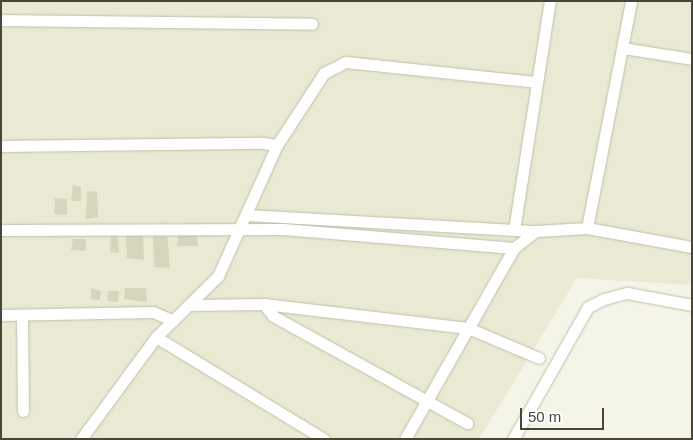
<!DOCTYPE html>
<html>
<head>
<meta charset="utf-8">
<style>
	body { margin:0 }
	#map { position:relative; width:693px; height:440px; overflow:hidden; background:#f4f4e7; font-family:Helvetica,sans-serif }
	div>[style] { position:absolute }
	[style*='--x'] { left:calc(var(--x)*1px); top:calc(var(--y)*1px); width:calc(var(--w)*1px); rotate:calc(var(--a)*1deg) }
	.residential>* { inset:0; background:#e9e9d4 }
	.building>* { inset:0; background:#d7d5bb }
	.roads { filter:drop-shadow(0 0 1px #c1c0a9) drop-shadow(0 0 1px #c1c0a9) }
	.minor>* { height:11px; margin:-5.5px; padding:0 5.5px; transform-origin:5.5px; border-radius:5.5px; background:#fff }
	span { translate:-50% -50%; white-space:nowrap; text-align:center; line-height:1.15; -webkit-text-stroke:5px #fff; paint-order:stroke }
	.frame { position:absolute; inset:0; border:2px solid #484735; pointer-events:none }
	.scale { position:absolute; left:520px; top:408px; width:84px; height:22px; box-sizing:border-box; border:2px solid #484735; border-top:0; padding-left:6px; font-size:15px; line-height:18px; white-space:nowrap; color:#484735; -webkit-text-stroke:4px #fff; paint-order:stroke }
</style>
</head>
<body>
<div id="map">
	<div class="residential">
		<i style="clip-path:polygon(1px 1px,692px 1px,692px 285px,577px 278px,479px 439px,1px 439px)"></i>
	</div>
	<div class="building">
		<i style="clip-path:polygon(73px 185px,81px 187px,81px 201px,71px 201px)"></i>
		<i style="clip-path:polygon(87px 191px,97px 192px,98px 217px,86px 219px)"></i>
		<i style="clip-path:polygon(55px 198px,67px 199px,67px 215px,54px 214px)"></i>
		<i style="clip-path:polygon(126px 233px,143px 234px,144px 260px,127px 258px)"></i>
		<i style="clip-path:polygon(153px 234px,167px 234px,170px 268px,154px 267px)"></i>
		<i style="clip-path:polygon(197px 234px,198px 246px,177px 246px,178px 235px)"></i>
		<i style="clip-path:polygon(111px 235px,118px 237px,119px 253px,110px 252px)"></i>
		<i style="clip-path:polygon(73px 239px,86px 239px,86px 251px,71px 250px)"></i>
		<i style="clip-path:polygon(91px 288px,101px 291px,100px 300px,91px 299px)"></i>
		<i style="clip-path:polygon(125px 288px,146px 288px,147px 302px,124px 299px)"></i>
		<i style="clip-path:polygon(108px 291px,119px 291px,118px 302px,107px 301px)"></i>
	</div>
	<div class="roads">
		<div class="minor">
			<i style="--x:1;--y:20;--w:311;--a:0.7"></i>
			<i style="--x:623;--y:48;--w:70;--a:9.1"></i>
			<i style="--x:1;--y:146;--w:262;--a:-0.7"></i>
			<i style="--x:263;--y:143;--w:14;--a:8"></i>
			<i style="--x:246;--y:215;--w:290;--a:3.2"></i>
			<i style="--x:536;--y:231;--w:51;--a:-3.4"></i>
			<i style="--x:587;--y:228;--w:107;--a:10.3"></i>
			<i style="--x:587;--y:228;--w:231;--a:-79"></i>
			<i style="--x:1;--y:230;--w:282;--a:-0.2"></i>
			<i style="--x:283;--y:229;--w:232;--a:4.7"></i>
			<i style="--x:514;--y:230;--w:232;--a:-81.1"></i>
			<i style="--x:264;--y:304;--w:15;--a:53"></i>
			<i style="--x:273;--y:316;--w:222;--a:28.9"></i>
			<i style="--x:191;--y:305;--w:73;--a:-0.8"></i>
			<i style="--x:264;--y:304;--w:205;--a:6.7"></i>
			<i style="--x:468;--y:328;--w:77;--a:22.9"></i>
			<i style="--x:1;--y:315;--w:152;--a:-1.1"></i>
			<i style="--x:153;--y:312;--w:21;--a:23"></i>
			<i style="--x:22;--y:316;--w:95;--a:89.4"></i>
			<i style="--x:156;--y:337;--w:197;--a:31.3"></i>
			<i style="--x:81;--y:439;--w:127;--a:-53.7"></i>
			<i style="--x:156;--y:337;--w:87;--a:-44.5"></i>
			<i style="--x:218;--y:276;--w:144;--a:-65.8"></i>
			<i style="--x:277;--y:145;--w:86;--a:-56.9"></i>
			<i style="--x:324;--y:73;--w:25;--a:-27"></i>
			<i style="--x:346;--y:62;--w:192;--a:6"></i>
			<i style="--x:405;--y:439;--w:220;--a:-60.3"></i>
			<i style="--x:514;--y:248;--w:28;--a:-38"></i>
			<i style="--x:513;--y:439;--w:152;--a:-60.4"></i>
			<i style="--x:588;--y:307;--w:18;--a:-27"></i>
			<i style="--x:604;--y:299;--w:24;--a:-15"></i>
			<i style="--x:627;--y:293;--w:66;--a:10.5"></i>
		</div>
	</div>
	<div class="frame"></div>
	<div class="scale">50 m</div>
</div>
</body>
</html>
